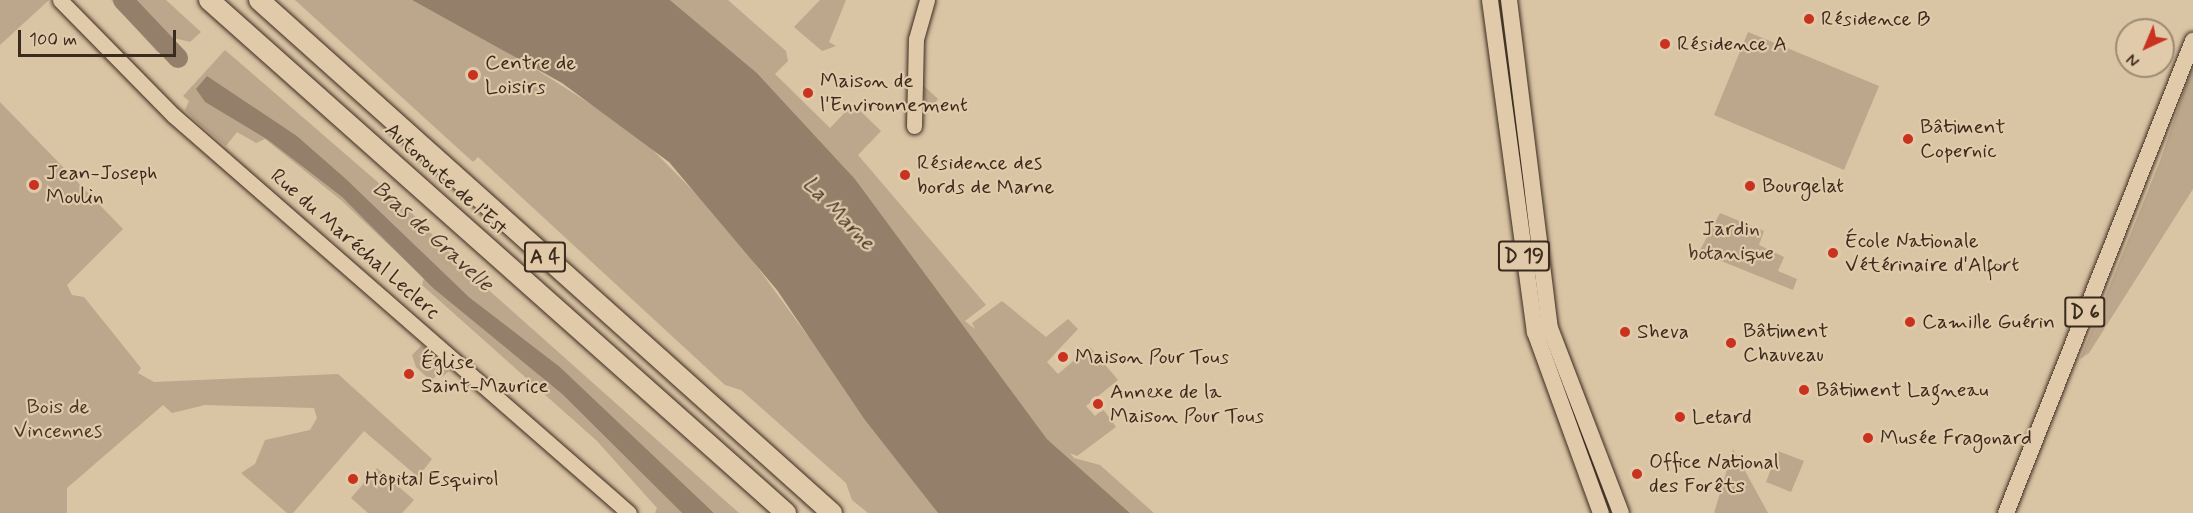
<!DOCTYPE html>
<html>
<head>
<meta charset="utf-8">
<style>
	body { margin:0 }
	#map { position:relative; width:2193px; height:513px; overflow:hidden; background:#d9c4a4; font-family:Mynerve,sans-serif }
	div>[style] { position:absolute }
	[style*='--x'] { left:calc(var(--x)*1px); top:calc(var(--y)*1px); width:calc(var(--w)*1px); rotate:calc(var(--a)*1deg) }
	.green>* { inset:0; background:#bca78c }
	.water>* { inset:0; background:#94806a }
	.river>* { height:20px; margin:-10px; padding:0 10px; transform-origin:10px; border-radius:10px; background:#94806a }
	.roads { filter:drop-shadow(0 0 2px #3b2a1e) drop-shadow(0 0 2px #3b2a1e) }
	.secondary>* { height:15px; margin:-7.5px; padding:0 7.5px; transform-origin:7.5px; border-radius:7.5px; background:#e0caaa }
	.primary>* { height:16px; margin:-8px; padding:0 8px; transform-origin:8px; border-radius:8px; background:#e0caaa }
	.highway>* { height:20px; margin:-10px; padding:0 10px; transform-origin:10px; border-radius:10px; background:#e0caaa }
	.dots>* { width:16px; height:16px; translate:-50% -50%; box-sizing:border-box; border:3px solid #e0caaa; border-radius:50% }
	span { translate:-50% -50%; white-space:nowrap; text-align:center; line-height:1.15; -webkit-text-stroke:4.5px #e0caaa; paint-order:stroke }
	.shield-label span { padding:2px 4px; background:#e0caaa; border:2px solid; border-radius:4px; -webkit-text-stroke-width:0 }
	.shield-label { font-size:20px; color:#3b2a1e; font-weight:700 }
	.poi-label { font-size:21px; color:#3b2a1e }
	.left { translate:0 -50%; text-align:left }
	.street-label { font-size:21px; color:#3b2a1e }
	.park-label { font-size:21px; color:#483629 }
	.water-label { font-size:22px; color:#4d3b2d; font-style:italic }
	.north { position:absolute; left:2115px; top:18px; width:60px; height:60px; box-sizing:border-box; background:#e0caaa; border:2px solid #9e8a72; border-radius:50%; rotate:224deg; font-size:16px; font-weight:700; line-height:24px; text-align:center; color:#3b2a1e }
	.north::after { content:''; display:block; margin:auto; width:21px; height:27px; background:#c8321e; clip-path:polygon(50% 0,100% 100%,50% 72%,0 100%) }
	.scale { position:absolute; left:18px; top:30px; width:158px; height:27px; box-sizing:border-box; border:3px solid #3b2a1e; border-top:0; padding-left:8px; font-size:18px; line-height:21px; white-space:nowrap; color:#3b2a1e; -webkit-text-stroke:4px #e0caaa; paint-order:stroke }
</style>
</head>
<body>
<div id="map">
	<div class="green">
		<i style="clip-path:polygon(0 0,49px 0,0 45px)"></i>
		<i style="clip-path:polygon(111px 0,166px 0,201px 32px,190px 42px,174px 38px,158px 53px)"></i>
		<i style="clip-path:polygon(295px 0,412px 0,512px 54px,636px 133px,725px 223px,938px 513px,868px 513px,852px 500px,846px 483px,741px 390px,725px 385px,478px 157px,473px 162px)"></i>
		<i style="clip-path:polygon(670px 0,728px 0,786px 51px,788px 61px,775px 74px,830px 128px,853px 104px,881px 131px,858px 155px,986px 305px,965px 321px,975px 329px,972px 323px,1002px 301px,1046px 337px,1068px 319px,1078px 329px,1047px 362px,1058px 374px,1090px 347px,1118px 380px,1086px 406px,1095px 416px,1103px 409px,1116px 427px,1077px 456px,1070px 453px,1074px 458px,1100px 465px,1154px 513px,1130px 513px,1047px 439px,855px 179px,757px 73px)"></i>
		<i style="clip-path:polygon(820px 0,846px 0,829px 42px,836px 46px,822px 51px,794px 27px)"></i>
		<i style="clip-path:polygon(1748px 32px,1879px 86px,1844px 170px,1714px 115px)"></i>
		<i style="clip-path:polygon(225px 50px,403px 204px,465px 269px,739px 513px,714px 513px,560px 367px,469px 297px,345px 178px,297px 136px,207px 77px,205px 102px,268px 140px,342px 197px,417px 268px,434px 289px,562px 394px,682px 513px,655px 513px,657px 508px,597px 441px,422px 285px,424px 278px,342px 201px,265px 139px,256px 143px,237px 132px,226px 146px,197px 122px,185px 110px,189px 101px,183px 96px)"></i>
		<i style="clip-path:polygon(2193px 65px,2193px 189px,2089px 353px,2080px 359px,2160px 161px)"></i>
		<i style="clip-path:polygon(924px 86px,938px 99px,927px 113px,925px 111px)"></i>
		<i style="clip-path:polygon(0 102px,123px 229px,67px 285px,72px 295px,84px 297px,141px 368px,138px 373px,154px 382px,338px 374px,432px 459px,418px 477px,364px 431px,293px 513px,287px 513px,241px 473px,255px 464px,265px 440px,310px 430px,317px 418px,314px 408px,205px 405px,172px 413px,163px 405px,67px 488px,67px 513px,0 513px)"></i>
		<i style="clip-path:polygon(1720px 213px,1764px 231px,1759px 245px,1784px 257px,1778px 271px,1797px 279px,1793px 290px,1699px 252px)"></i>
		<i style="clip-path:polygon(422px 345px,449px 371px,442px 377px,438px 374px,431px 381px,416px 367px,412px 355px)"></i>
		<i style="clip-path:polygon(1733px 449px,1768px 513px,1714px 513px)"></i>
		<i style="clip-path:polygon(1778px 451px,1804px 461px,1791px 492px,1766px 482px)"></i>
		<i style="clip-path:polygon(377px 468px,414px 500px,402px 513px,368px 513px,351px 498px)"></i>
	</div>
	<div class="water">
		<i style="clip-path:polygon(412px 0,670px 0,757px 73px,855px 179px,1047px 439px,1130px 513px,938px 513px,865px 420px,777px 290px,669px 162px,562px 83px)"></i>
		<i style="clip-path:polygon(207px 76px,297px 136px,345px 178px,469px 297px,560px 367px,714px 513px,682px 513px,562px 394px,434px 289px,342px 197px,268px 140px,205px 102px,196px 89px)"></i>
	</div>
	<div class="river">
		<i style="--x:123;--y:0;--w:80;--a:46.5"></i>
	</div>
	<div class="roads">
		<div class="secondary">
			<i style="--x:60;--y:0;--w:161;--a:45.5"></i>
			<i style="--x:173;--y:115;--w:605;--a:41.11"></i>
			<i style="--x:914;--y:126;--w:87;--a:-88.7"></i>
			<i style="--x:916;--y:39;--w:41;--a:-74.2"></i>
		</div>
		<div class="primary">
			<i style="--x:1490;--y:0;--w:335;--a:82.3"></i>
			<i style="--x:1535;--y:332;--w:193;--a:70"></i>
			<i style="--x:1509;--y:0;--w:331;--a:82.9"></i>
			<i style="--x:1550;--y:328;--w:198;--a:69"></i>
			<i style="--x:2006;--y:513;--w:508;--a:-68.39"></i>
		</div>
		<div class="highway">
			<i style="--x:209;--y:0;--w:772;--a:41.64"></i>
			<i style="--x:259;--y:0;--w:769;--a:41.84"></i>
		</div>
	</div>
	<div class="dots">
		<i style="left:1809px;top:19px;background:#c8321e"></i>
		<i style="left:1665px;top:44px;background:#c8321e"></i>
		<i style="left:473px;top:75px;background:#c8321e"></i>
		<i style="left:808px;top:93px;background:#c8321e"></i>
		<i style="left:1908px;top:139px;background:#c8321e"></i>
		<i style="left:905px;top:175px;background:#c8321e"></i>
		<i style="left:34px;top:185px;background:#c8321e"></i>
		<i style="left:1750px;top:186px;background:#c8321e"></i>
		<i style="left:1833px;top:253px;background:#c8321e"></i>
		<i style="left:1910px;top:322px;background:#c8321e"></i>
		<i style="left:1625px;top:332px;background:#c8321e"></i>
		<i style="left:1731px;top:343px;background:#c8321e"></i>
		<i style="left:1063px;top:357px;background:#c8321e"></i>
		<i style="left:409px;top:374px;background:#c8321e"></i>
		<i style="left:1804px;top:390px;background:#c8321e"></i>
		<i style="left:1098px;top:404px;background:#c8321e"></i>
		<i style="left:1680px;top:417px;background:#c8321e"></i>
		<i style="left:1868px;top:438px;background:#c8321e"></i>
		<i style="left:1637px;top:474px;background:#c8321e"></i>
		<i style="left:353px;top:479px;background:#c8321e"></i>
	</div>
	<div class="shield-label">
		<span style="left:1524px;top:256px">D 19</span>
		<span style="left:545px;top:257px">A 4</span>
		<span style="left:2085px;top:312px">D 6</span>
	</div>
	<div class="poi-label">
		<span class="left" style="left:1821px;top:19px">Résidence B</span>
		<span class="left" style="left:1677px;top:44px">Résidence A</span>
		<span class="left" style="left:485px;top:75px">Centre de<br>Loisirs</span>
		<span class="left" style="left:820px;top:93px">Maison de<br>l'Environnement</span>
		<span class="left" style="left:1920px;top:139px">Bâtiment<br>Copernic</span>
		<span class="left" style="left:917px;top:175px">Résidence des<br>bords de Marne</span>
		<span class="left" style="left:46px;top:185px">Jean-Joseph<br>Moulin</span>
		<span class="left" style="left:1762px;top:186px">Bourgelat</span>
		<span class="left" style="left:1845px;top:253px">École Nationale<br>Vétérinaire d'Alfort</span>
		<span class="left" style="left:1922px;top:322px">Camille Guérin</span>
		<span class="left" style="left:1743px;top:343px">Bâtiment<br>Chauveau</span>
		<span class="left" style="left:1637px;top:332px">Sheva</span>
		<span class="left" style="left:1075px;top:357px">Maison Pour Tous</span>
		<span class="left" style="left:421px;top:374px">Église<br>Saint-Maurice</span>
		<span class="left" style="left:1816px;top:390px">Bâtiment Lagneau</span>
		<span class="left" style="left:1110px;top:404px">Annexe de la<br>Maison Pour Tous</span>
		<span class="left" style="left:1692px;top:417px">Letard</span>
		<span class="left" style="left:1880px;top:438px">Musée Fragonard</span>
		<span class="left" style="left:1649px;top:474px">Office National<br>des Forêts</span>
		<span class="left" style="left:365px;top:479px">Hôpital Esquirol</span>
	</div>
	<div class="street-label">
		<span style="left:446px;top:179px;rotate:42deg">Autoroute de l’Est</span>
		<span style="left:355px;top:244px;rotate:41deg">Rue du Maréchal Leclerc</span>
	</div>
	<div class="park-label">
		<span style="left:1731px;top:241px">Jardin<br>botanique</span>
		<span style="left:58px;top:419px">Bois de<br>Vincennes</span>
	</div>
	<div class="water-label">
		<span style="left:838px;top:214px;rotate:46deg">La Marne</span>
		<span style="left:432px;top:237px;rotate:42deg">Bras de Gravelle</span>
	</div>
	<div class="north">N</div>
	<div class="scale">100 m</div>
</div>
</body>
</html>
